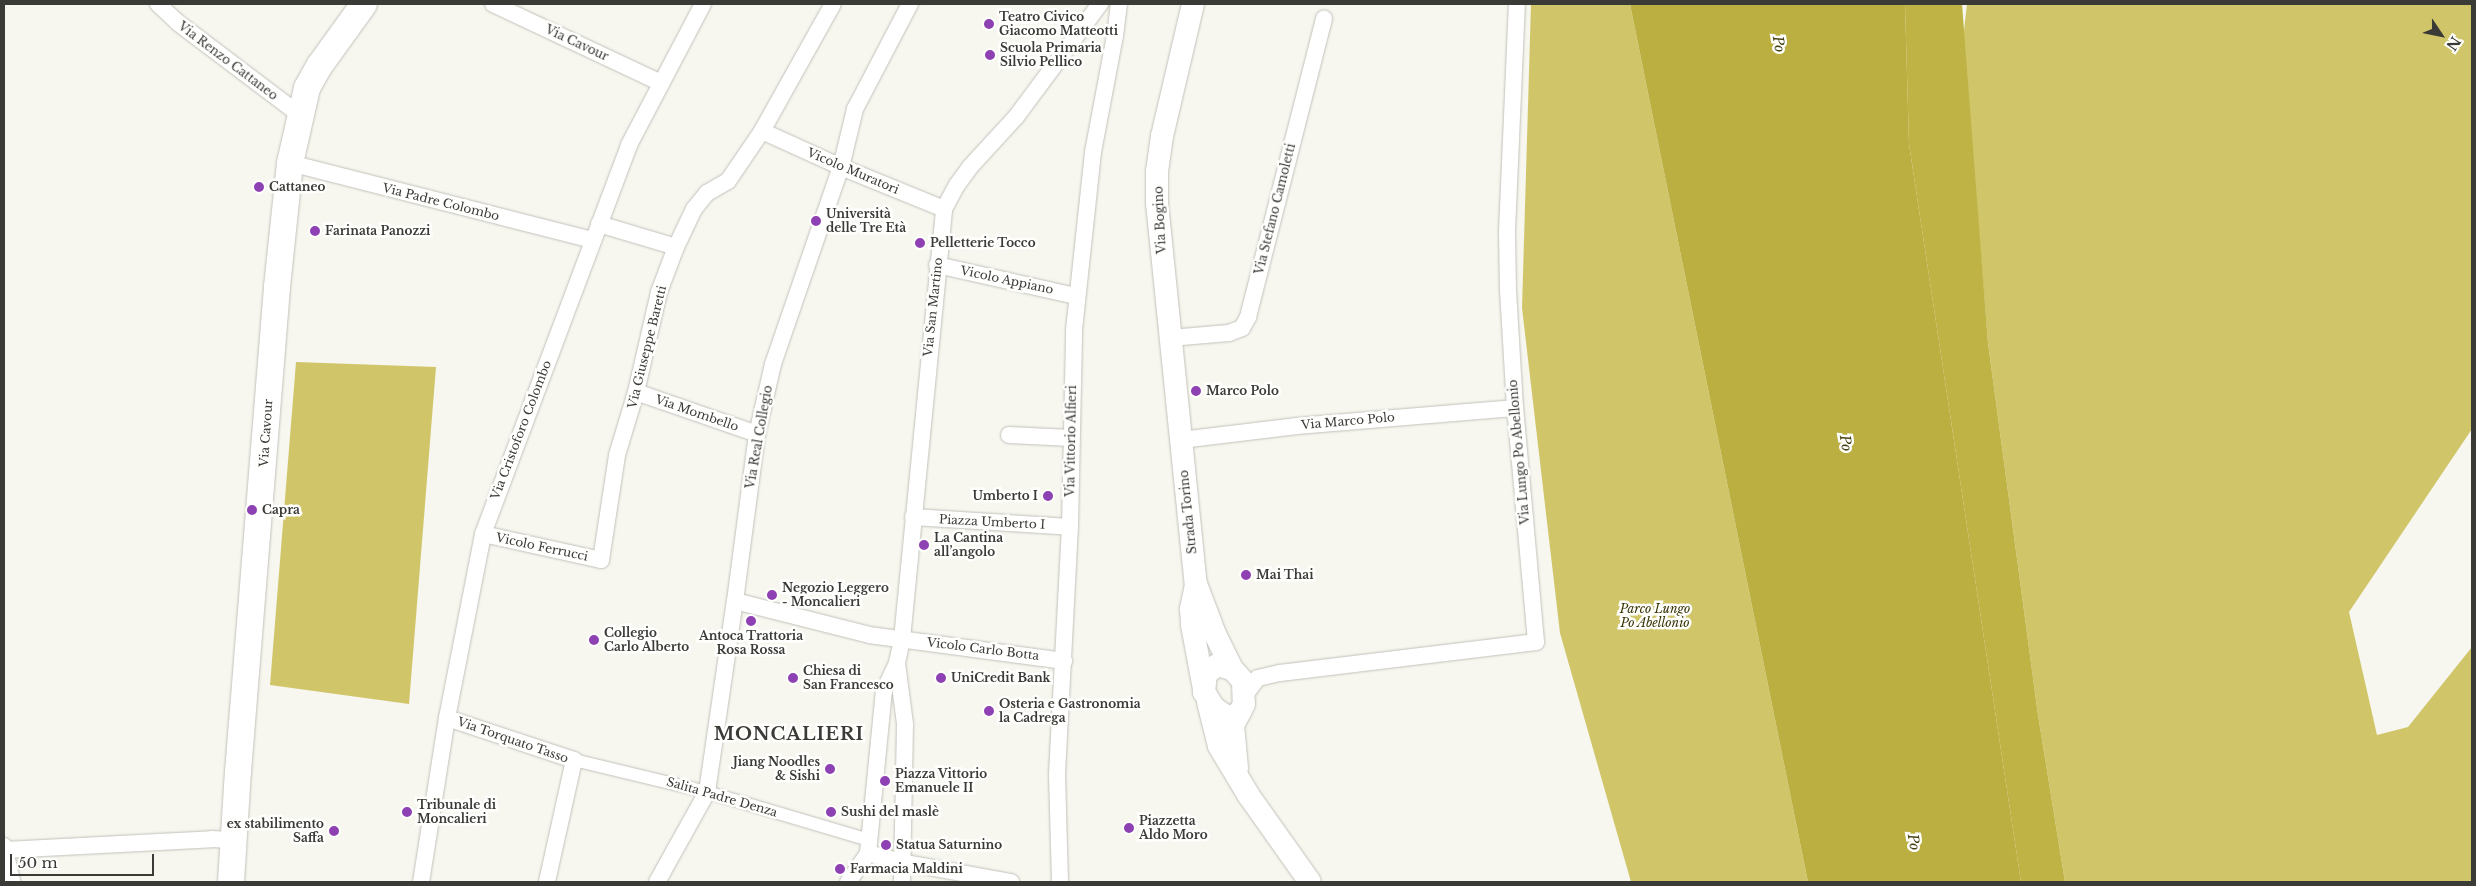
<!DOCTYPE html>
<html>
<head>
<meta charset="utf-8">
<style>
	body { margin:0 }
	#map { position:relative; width:2476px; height:886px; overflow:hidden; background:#f7f6ef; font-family:"Libre Baskerville",serif }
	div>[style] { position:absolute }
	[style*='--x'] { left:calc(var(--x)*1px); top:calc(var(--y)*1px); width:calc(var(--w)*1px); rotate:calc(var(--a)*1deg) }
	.green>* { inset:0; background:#d0c669 }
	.forest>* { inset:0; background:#bfb346 }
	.water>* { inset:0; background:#bbaf42 }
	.roads { filter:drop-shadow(0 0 1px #c2c1ba) drop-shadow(0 0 1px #c2c1ba) }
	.pedestrian>* { height:12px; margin:-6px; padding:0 6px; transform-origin:6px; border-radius:6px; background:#fff }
	.minor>* { height:16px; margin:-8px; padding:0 8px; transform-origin:8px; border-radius:8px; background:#fff }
	.secondary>* { height:22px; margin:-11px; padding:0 11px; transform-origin:11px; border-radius:11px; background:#fff }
	.primary>* { height:26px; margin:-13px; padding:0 13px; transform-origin:13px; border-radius:13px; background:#fff }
	.dots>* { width:14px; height:14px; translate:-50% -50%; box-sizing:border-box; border:2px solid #fffffe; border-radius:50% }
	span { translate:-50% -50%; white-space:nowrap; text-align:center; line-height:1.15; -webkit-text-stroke:5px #fffffe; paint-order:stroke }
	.poi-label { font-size:12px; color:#3a3a37; font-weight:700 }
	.left { translate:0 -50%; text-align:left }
	.right { translate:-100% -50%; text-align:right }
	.street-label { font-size:12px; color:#3a3a37 }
	.park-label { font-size:12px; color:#383304; font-style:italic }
	.water-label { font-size:14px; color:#443f12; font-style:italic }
	.district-label { font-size:18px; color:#3a3a37; font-weight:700; letter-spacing:1px }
	.frame { position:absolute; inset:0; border:5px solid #3a3a37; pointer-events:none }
	.north { position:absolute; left:2416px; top:10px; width:50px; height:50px; -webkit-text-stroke:4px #fffffe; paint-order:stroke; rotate:124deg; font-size:14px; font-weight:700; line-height:20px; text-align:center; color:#3a3a37 }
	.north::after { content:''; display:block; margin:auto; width:18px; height:22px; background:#3a3a37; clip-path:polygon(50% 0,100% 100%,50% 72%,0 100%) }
	.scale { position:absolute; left:10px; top:854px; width:144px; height:22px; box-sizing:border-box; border:2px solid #3a3a37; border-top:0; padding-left:6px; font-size:15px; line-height:18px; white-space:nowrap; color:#3a3a37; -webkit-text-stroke:4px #fffffe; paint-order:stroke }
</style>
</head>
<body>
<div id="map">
	<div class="green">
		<i style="clip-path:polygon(1531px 4px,1630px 4px,1808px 882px,1631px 882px,1560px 633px,1522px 308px)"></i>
		<i style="clip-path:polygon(1967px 4px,2472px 4px,2472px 429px,2349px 612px,2377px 735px,2408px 727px,2472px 647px,2472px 882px,2065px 882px,2038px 715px,1988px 343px,1963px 39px)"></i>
		<i style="clip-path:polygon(296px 362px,436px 367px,409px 704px,270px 685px)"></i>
	</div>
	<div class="forest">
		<i style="clip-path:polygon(1905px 4px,1962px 4px,1988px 343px,2038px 715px,2065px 882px,2021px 882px,1909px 144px)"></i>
	</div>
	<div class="water">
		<i style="clip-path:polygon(1630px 4px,1905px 4px,1909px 144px,2021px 882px,1808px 882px)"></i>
	</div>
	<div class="roads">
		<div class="pedestrian">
			<i style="--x:574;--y:760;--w:137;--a:13.5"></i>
			<i style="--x:707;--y:792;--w:169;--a:16.5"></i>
		</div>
		<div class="minor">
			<i style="--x:158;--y:4;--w:26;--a:43"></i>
			<i style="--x:177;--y:22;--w:154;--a:37.1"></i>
			<i style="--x:493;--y:4;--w:186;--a:25.2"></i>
			<i style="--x:762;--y:131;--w:87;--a:24.5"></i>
			<i style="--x:841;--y:167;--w:111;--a:22.2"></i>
			<i style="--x:290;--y:163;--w:313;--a:14.3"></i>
			<i style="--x:599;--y:224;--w:80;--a:16.6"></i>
			<i style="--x:937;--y:265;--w:142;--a:12.6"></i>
			<i style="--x:1170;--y:338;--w:59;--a:-4.8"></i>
			<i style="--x:1229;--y:333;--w:14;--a:-21"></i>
			<i style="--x:1242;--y:328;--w:13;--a:-61"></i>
			<i style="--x:1248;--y:317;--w:308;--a:-75.7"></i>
			<i style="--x:636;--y:392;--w:128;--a:19.1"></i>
			<i style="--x:1009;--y:435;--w:62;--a:2.8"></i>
			<i style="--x:1181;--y:440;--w:117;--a:-6.9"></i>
			<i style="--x:1297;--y:426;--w:219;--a:-4.7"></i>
			<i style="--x:913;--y:517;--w:157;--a:3.6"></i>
			<i style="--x:483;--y:534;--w:121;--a:12.4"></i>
			<i style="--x:601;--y:560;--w:106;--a:-81.3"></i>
			<i style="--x:617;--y:455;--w:66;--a:-73.2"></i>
			<i style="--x:636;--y:392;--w:103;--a:-77"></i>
			<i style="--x:659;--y:292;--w:48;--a:-69.3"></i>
			<i style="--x:676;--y:247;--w:42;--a:-64.7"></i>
			<i style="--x:694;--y:209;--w:21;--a:-51"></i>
			<i style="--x:707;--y:193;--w:24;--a:-30"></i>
			<i style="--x:728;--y:181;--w:60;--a:-55.8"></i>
			<i style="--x:762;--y:131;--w:145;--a:-60.8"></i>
			<i style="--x:735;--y:601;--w:138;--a:14.2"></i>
			<i style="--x:869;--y:635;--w:197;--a:7.6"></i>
			<i style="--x:897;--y:663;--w:62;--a:82.5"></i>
			<i style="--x:905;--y:724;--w:158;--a:91.1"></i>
			<i style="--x:1245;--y:695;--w:21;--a:-53"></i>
			<i style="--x:1258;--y:678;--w:23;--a:-13"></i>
			<i style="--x:1280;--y:673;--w:258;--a:-6.9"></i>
			<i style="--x:1536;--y:642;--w:235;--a:-95.1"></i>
			<i style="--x:1515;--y:408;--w:117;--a:-93.4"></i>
			<i style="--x:1508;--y:291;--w:60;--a:-91"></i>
			<i style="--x:1507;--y:231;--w:227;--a:-87.5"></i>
			<i style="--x:447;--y:718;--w:134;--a:18.3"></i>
			<i style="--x:574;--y:760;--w:125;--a:102.5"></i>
			<i style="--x:4;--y:846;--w:37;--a:77"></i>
			<i style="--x:5;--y:850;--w:207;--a:-3"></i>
			<i style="--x:212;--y:839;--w:22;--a:3"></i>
			<i style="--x:868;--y:853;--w:34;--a:15"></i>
			<i style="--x:901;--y:862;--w:112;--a:10.3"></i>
			<i style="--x:421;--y:882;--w:166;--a:-81"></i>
			<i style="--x:447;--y:718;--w:187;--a:-78.9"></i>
			<i style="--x:483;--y:534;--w:415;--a:-69.4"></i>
			<i style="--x:629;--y:145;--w:159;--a:-62.3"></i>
			<i style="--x:657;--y:882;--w:103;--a:-60.9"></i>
			<i style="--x:707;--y:792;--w:193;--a:-81.7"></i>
			<i style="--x:735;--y:601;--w:168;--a:-82.5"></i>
			<i style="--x:757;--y:434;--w:72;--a:-77.1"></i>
			<i style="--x:773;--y:364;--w:208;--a:-71"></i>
			<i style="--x:841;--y:167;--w:60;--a:-76.4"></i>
			<i style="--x:855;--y:109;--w:119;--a:-62.4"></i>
			<i style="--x:848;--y:882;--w:35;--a:-55"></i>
			<i style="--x:868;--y:853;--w:163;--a:-84.4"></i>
			<i style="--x:884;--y:691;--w:31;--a:-65"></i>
			<i style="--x:897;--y:663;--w:25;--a:-78"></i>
			<i style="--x:902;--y:639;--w:432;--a:-84.4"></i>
			<i style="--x:944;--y:209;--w:27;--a:-62"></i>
			<i style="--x:957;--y:185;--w:22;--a:-54"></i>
			<i style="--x:970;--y:167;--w:68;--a:-47.4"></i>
			<i style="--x:1016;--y:117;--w:141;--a:-53.4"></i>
			<i style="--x:1060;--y:882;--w:108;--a:-91.6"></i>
			<i style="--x:1057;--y:774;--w:247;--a:-87"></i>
			<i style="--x:1070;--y:527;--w:197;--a:-88.8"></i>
			<i style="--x:1074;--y:330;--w:179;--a:-83.9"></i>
			<i style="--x:1093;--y:152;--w:118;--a:-79.3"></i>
			<i style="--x:1115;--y:36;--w:32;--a:-83"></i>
		</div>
		<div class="secondary">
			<i style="--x:1193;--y:4;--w:136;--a:103.2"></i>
			<i style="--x:1162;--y:136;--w:35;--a:98"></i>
			<i style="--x:1157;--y:171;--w:32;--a:90"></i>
			<i style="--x:1157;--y:203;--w:383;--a:84.2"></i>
			<i style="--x:1196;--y:584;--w:53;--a:69.2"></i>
			<i style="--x:1215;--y:634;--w:39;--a:64"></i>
			<i style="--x:1196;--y:585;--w:25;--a:102"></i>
			<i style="--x:1191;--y:609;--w:16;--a:86"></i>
			<i style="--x:1192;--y:625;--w:65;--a:79.4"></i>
			<i style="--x:1217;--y:665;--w:16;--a:15"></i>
			<i style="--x:1232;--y:669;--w:16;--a:47"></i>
			<i style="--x:1243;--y:681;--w:23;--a:88"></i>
			<i style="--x:1244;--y:704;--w:9;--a:117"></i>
			<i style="--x:1240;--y:712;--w:8;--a:150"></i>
			<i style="--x:1233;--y:716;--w:7;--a:180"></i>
			<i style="--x:1226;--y:716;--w:14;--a:-146"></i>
			<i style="--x:1214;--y:708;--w:19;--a:-122"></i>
			<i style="--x:1204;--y:692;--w:18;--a:-84"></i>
			<i style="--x:1206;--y:674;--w:14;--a:-39"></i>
			<i style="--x:1208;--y:702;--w:45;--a:76"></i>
			<i style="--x:1219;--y:746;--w:58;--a:59"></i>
			<i style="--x:1249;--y:796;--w:105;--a:54.7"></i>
			<i style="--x:1237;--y:768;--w:43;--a:-95.3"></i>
			<i style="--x:1233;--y:725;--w:15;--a:-62"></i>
		</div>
		<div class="primary">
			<i style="--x:231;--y:882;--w:110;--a:-86.4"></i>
			<i style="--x:238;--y:772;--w:487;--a:-85.4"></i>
			<i style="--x:277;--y:287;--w:125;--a:-84"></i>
			<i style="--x:290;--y:163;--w:77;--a:-77.2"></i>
			<i style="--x:307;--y:88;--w:26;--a:-61"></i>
			<i style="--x:320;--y:65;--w:75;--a:-54.2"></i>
		</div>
	</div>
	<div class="dots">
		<i style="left:989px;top:24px;background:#8e41b2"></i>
		<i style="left:990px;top:55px;background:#8e41b2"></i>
		<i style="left:259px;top:187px;background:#8e41b2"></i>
		<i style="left:816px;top:221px;background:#8e41b2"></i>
		<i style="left:315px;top:231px;background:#8e41b2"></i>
		<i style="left:920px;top:243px;background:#8e41b2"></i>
		<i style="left:1196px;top:391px;background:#8e41b2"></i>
		<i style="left:1048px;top:496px;background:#8e41b2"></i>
		<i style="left:252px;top:510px;background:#8e41b2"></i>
		<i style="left:924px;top:545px;background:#8e41b2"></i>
		<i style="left:1246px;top:575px;background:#8e41b2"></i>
		<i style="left:772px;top:595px;background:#8e41b2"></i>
		<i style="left:751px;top:621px;background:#8e41b2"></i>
		<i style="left:594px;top:640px;background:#8e41b2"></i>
		<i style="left:793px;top:678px;background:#8e41b2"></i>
		<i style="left:941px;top:678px;background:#8e41b2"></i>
		<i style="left:989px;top:711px;background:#8e41b2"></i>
		<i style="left:830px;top:769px;background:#8e41b2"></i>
		<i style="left:885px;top:781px;background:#8e41b2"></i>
		<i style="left:407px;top:812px;background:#8e41b2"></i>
		<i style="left:831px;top:812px;background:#8e41b2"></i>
		<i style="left:1129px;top:828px;background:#8e41b2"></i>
		<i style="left:334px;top:831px;background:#8e41b2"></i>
		<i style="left:886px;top:845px;background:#8e41b2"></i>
		<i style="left:840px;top:869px;background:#8e41b2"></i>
	</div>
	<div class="poi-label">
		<span class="left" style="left:999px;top:24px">Teatro Civico<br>Giacomo Matteotti</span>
		<span class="left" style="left:1000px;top:55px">Scuola Primaria<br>Silvio Pellico</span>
		<span class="left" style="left:269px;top:187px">Cattaneo</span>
		<span class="left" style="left:826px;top:221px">Università<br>delle Tre Età</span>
		<span class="left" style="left:325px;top:231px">Farinata Panozzi</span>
		<span class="left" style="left:930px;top:243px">Pelletterie Tocco</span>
		<span class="left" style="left:1206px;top:391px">Marco Polo</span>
		<span class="right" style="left:1038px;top:496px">Umberto I</span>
		<span class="left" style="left:262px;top:510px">Capra</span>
		<span class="left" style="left:934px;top:545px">La Cantina<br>all’angolo</span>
		<span class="left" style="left:1256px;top:575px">Mai Thai</span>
		<span class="left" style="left:782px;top:595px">Negozio Leggero<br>- Moncalieri</span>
		<span class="left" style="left:604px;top:640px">Collegio<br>Carlo Alberto</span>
		<span style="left:751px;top:643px">Antoca Trattoria<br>Rosa Rossa</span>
		<span class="left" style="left:803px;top:678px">Chiesa di<br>San Francesco</span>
		<span class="left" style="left:951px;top:678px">UniCredit Bank</span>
		<span class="left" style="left:999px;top:711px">Osteria e Gastronomia<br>la Cadrega</span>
		<span class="right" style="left:820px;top:769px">Jiang Noodles<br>&amp; Sishi</span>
		<span class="left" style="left:895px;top:781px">Piazza Vittorio<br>Emanuele II</span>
		<span class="left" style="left:417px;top:812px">Tribunale di<br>Moncalieri</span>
		<span class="left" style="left:841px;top:812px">Sushi del maslè</span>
		<span class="left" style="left:1139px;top:828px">Piazzetta<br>Aldo Moro</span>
		<span class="right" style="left:324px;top:831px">ex stabilimento<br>Saffa</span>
		<span class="left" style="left:896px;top:845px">Statua Saturnino</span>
		<span class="left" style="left:850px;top:869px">Farmacia Maldini</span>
	</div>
	<div class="street-label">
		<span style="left:577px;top:43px;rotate:25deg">Via Cavour</span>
		<span style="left:228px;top:61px;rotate:37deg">Via Renzo Cattaneo</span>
		<span style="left:853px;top:171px;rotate:23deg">Vicolo Muratori</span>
		<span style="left:441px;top:202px;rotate:14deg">Via Padre Colombo</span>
		<span style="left:1275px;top:209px;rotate:-76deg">Via Stefano Camoletti</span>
		<span style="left:1160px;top:220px;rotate:-93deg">Via Bogino</span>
		<span style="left:1007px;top:280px;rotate:12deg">Vicolo Appiano</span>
		<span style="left:933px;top:307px;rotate:-84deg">Via San Martino</span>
		<span style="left:647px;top:347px;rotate:-76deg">Via Giuseppe Baretti</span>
		<span style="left:697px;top:413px;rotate:19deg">Via Mombello</span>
		<span style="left:1348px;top:421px;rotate:-5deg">Via Marco Polo</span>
		<span style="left:521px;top:430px;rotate:-69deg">Via Cristoforo Colombo</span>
		<span style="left:266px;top:433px;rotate:-86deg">Via Cavour</span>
		<span style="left:759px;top:437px;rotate:-80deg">Via Real Collegio</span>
		<span style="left:1071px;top:441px;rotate:-89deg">Via Vittorio Alfieri</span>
		<span style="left:1519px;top:452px;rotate:-95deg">Via Lungo Po Abellonio</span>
		<span style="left:1188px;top:512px;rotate:-96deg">Strada Torino</span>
		<span style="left:992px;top:522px;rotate:3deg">Piazza Umberto I</span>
		<span style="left:542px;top:547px;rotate:12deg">Vicolo Ferrucci</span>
		<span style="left:983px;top:649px;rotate:7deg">Vicolo Carlo Botta</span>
		<span style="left:513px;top:740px;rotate:19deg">Via Torquato Tasso</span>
		<span style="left:722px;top:797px;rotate:16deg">Salita Padre Denza</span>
	</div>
	<div class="park-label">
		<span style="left:1655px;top:616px">Parco Lungo<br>Po Abellonio</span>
	</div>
	<div class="water-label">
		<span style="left:1779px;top:44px;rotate:80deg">Po</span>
		<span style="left:1846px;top:443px;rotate:80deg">Po</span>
		<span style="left:1914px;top:842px;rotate:80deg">Po</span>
	</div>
	<div class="district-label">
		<span style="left:789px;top:734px">MONCALIERI</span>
	</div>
	<div class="frame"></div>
	<div class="north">N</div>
	<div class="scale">50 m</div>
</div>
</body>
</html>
